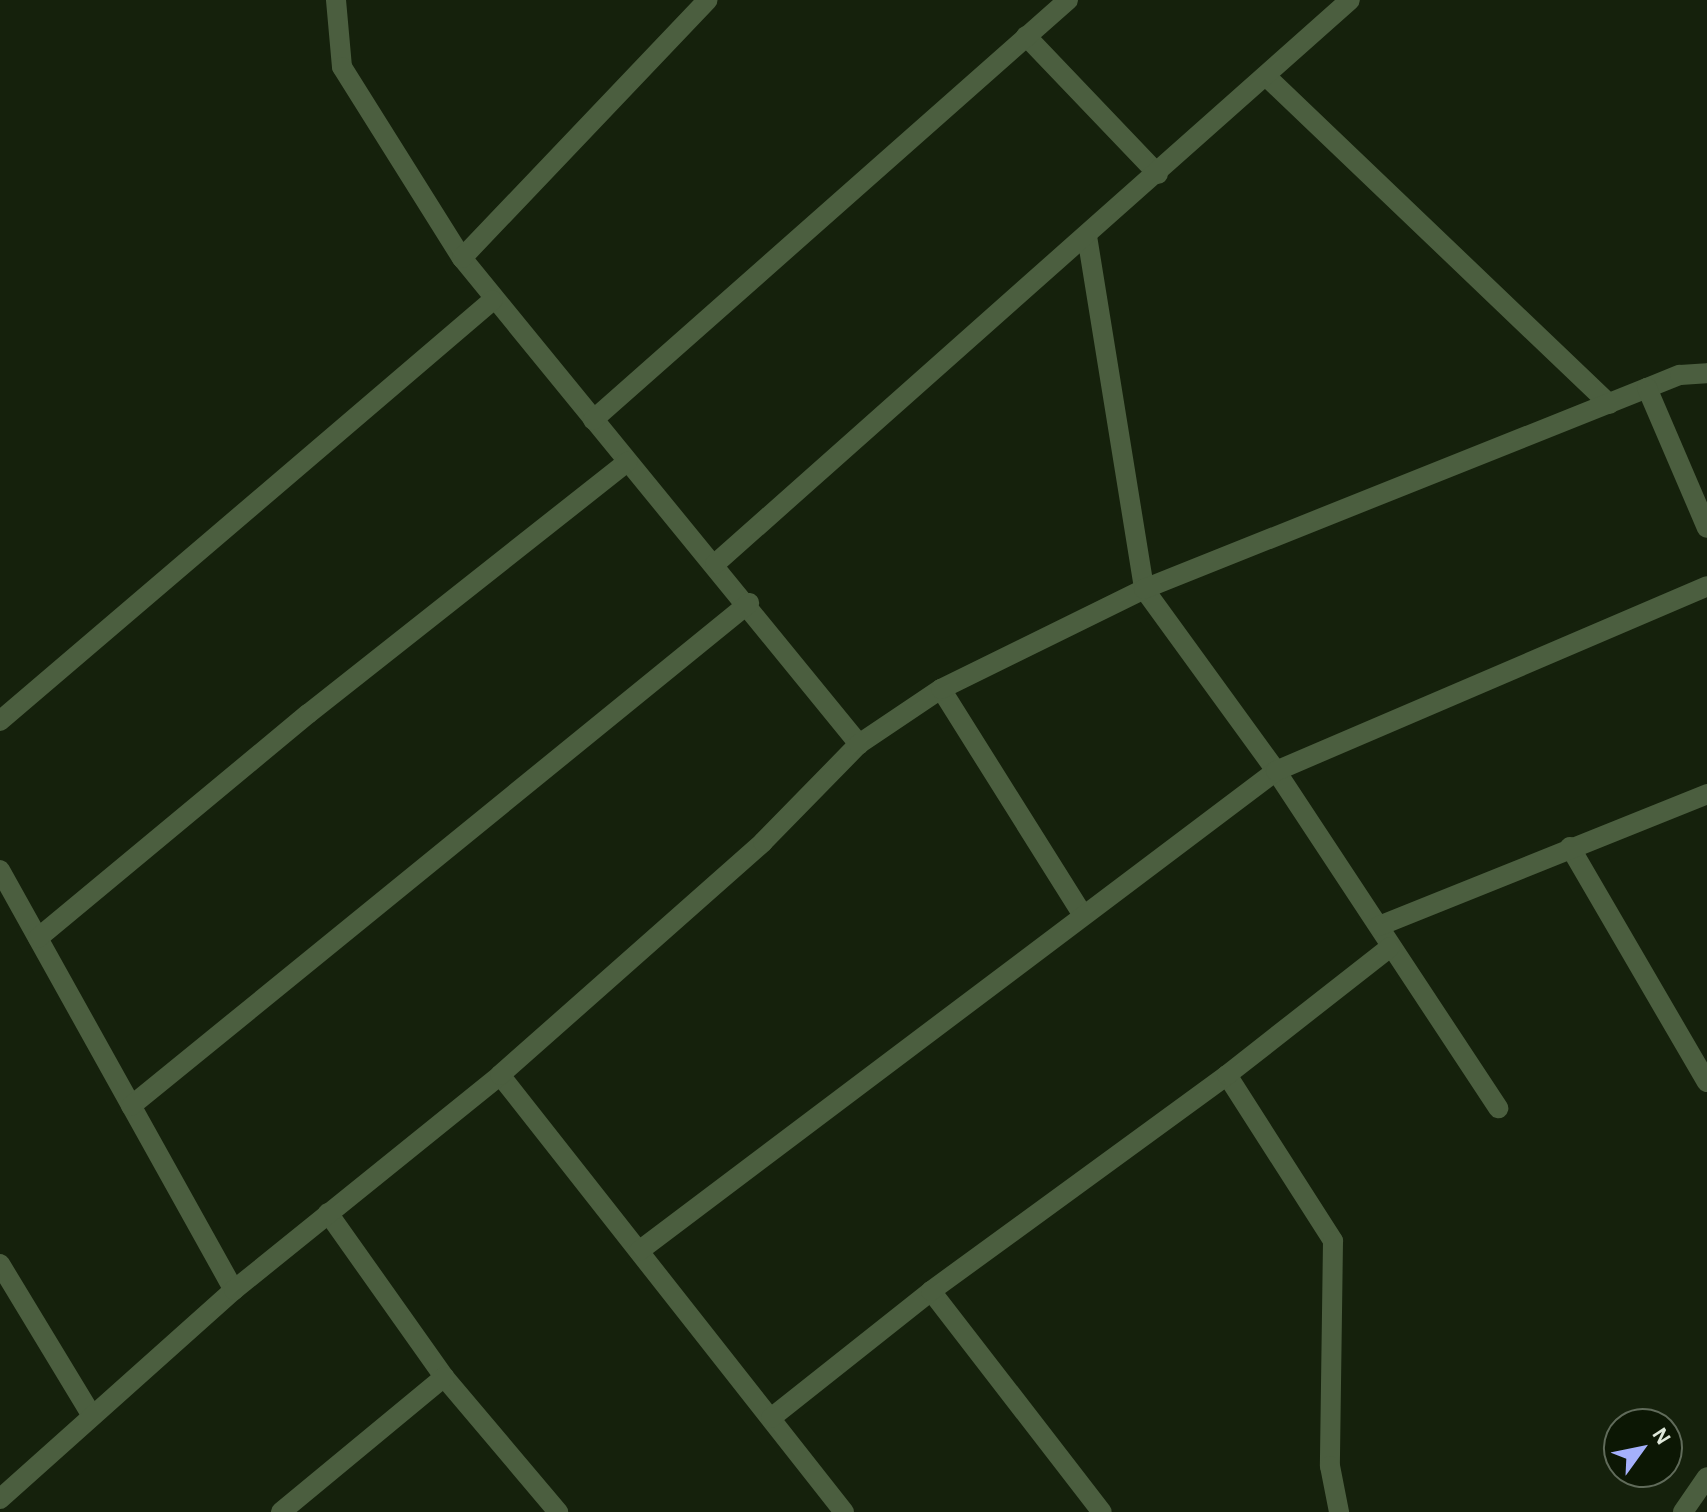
<!DOCTYPE html>
<html>
<head>
<meta charset="utf-8">
<style>
	body { margin:0 }
	#map { position:relative; width:1707px; height:1512px; overflow:hidden; background:#15210c; font-family:"Alegreya Sans",sans-serif }
	div>[style] { position:absolute }
	[style*='--x'] { left:calc(var(--x)*1px); top:calc(var(--y)*1px); width:calc(var(--w)*1px); rotate:calc(var(--a)*1deg) }
	.street>* { height:20px; margin:-10px; padding:0 10px; transform-origin:10px; border-radius:10px; background:#4b5e3f }
	span { translate:-50% -50%; white-space:nowrap; text-align:center; line-height:1.15; -webkit-text-stroke:6px #0c1704; paint-order:stroke }
	.north { position:absolute; left:1603px; top:1408px; width:80px; height:80px; box-sizing:border-box; background:#0c1704; border:2px solid #606b5a; border-radius:50%; rotate:57deg; font-size:22px; font-weight:700; line-height:32px; text-align:center; color:#dfe8da }
	.north::after { content:''; display:block; margin:auto; width:28px; height:36px; background:#a5b1fc; clip-path:polygon(50% 0,100% 100%,50% 72%,0 100%) }
</style>
</head>
<body>
<div id="map">
	<div class="street">
		<i style="--x:336;--y:0;--w:67;--a:84.9"></i>
		<i style="--x:342;--y:67;--w:226;--a:57.9"></i>
		<i style="--x:462;--y:258;--w:628;--a:50.76"></i>
		<i style="--x:1026;--y:36;--w:191;--a:46.3"></i>
		<i style="--x:1268;--y:78;--w:472;--a:43.7"></i>
		<i style="--x:1087;--y:236;--w:358;--a:80.8"></i>
		<i style="--x:1144;--y:589;--w:225;--a:54"></i>
		<i style="--x:1276;--y:771;--w:404;--a:56.6"></i>
		<i style="--x:462;--y:258;--w:356;--a:-46.4"></i>
		<i style="--x:1647;--y:388;--w:35;--a:-22"></i>
		<i style="--x:1680;--y:375;--w:27;--a:-4"></i>
		<i style="--x:593;--y:420;--w:634;--a:-41.48"></i>
		<i style="--x:715;--y:564;--w:849;--a:-41.61"></i>
		<i style="--x:941;--y:689;--w:267;--a:57.9"></i>
		<i style="--x:0;--y:721;--w:648;--a:-40.5"></i>
		<i style="--x:1570;--y:847;--w:272;--a:59.8"></i>
		<i style="--x:0;--y:870;--w:481;--a:60.9"></i>
		<i style="--x:1379;--y:926;--w:354;--a:-21.9"></i>
		<i style="--x:38;--y:938;--w:351;--a:-39.7"></i>
		<i style="--x:308;--y:714;--w:407;--a:-38.3"></i>
		<i style="--x:500;--y:1075;--w:556;--a:51.79"></i>
		<i style="--x:1227;--y:1075;--w:197;--a:57.4"></i>
		<i style="--x:1333;--y:1241;--w:225;--a:90.8"></i>
		<i style="--x:1330;--y:1466;--w:47;--a:78.9"></i>
		<i style="--x:131;--y:1106;--w:797;--a:-39.14"></i>
		<i style="--x:328;--y:1213;--w:201;--a:54.7"></i>
		<i style="--x:444;--y:1377;--w:177;--a:49.8"></i>
		<i style="--x:639;--y:1251;--w:798;--a:-37"></i>
		<i style="--x:1276;--y:771;--w:469;--a:-23.2"></i>
		<i style="--x:0;--y:1264;--w:178;--a:58.8"></i>
		<i style="--x:931;--y:1291;--w:279;--a:52.3"></i>
		<i style="--x:771;--y:1418;--w:204;--a:-38.4"></i>
		<i style="--x:931;--y:1291;--w:366;--a:-36.1"></i>
		<i style="--x:1227;--y:1075;--w:207;--a:-38.1"></i>
		<i style="--x:0;--y:1499;--w:314;--a:-41.8"></i>
		<i style="--x:234;--y:1290;--w:342;--a:-38.9"></i>
		<i style="--x:500;--y:1075;--w:351;--a:-41.5"></i>
		<i style="--x:763;--y:842;--w:137;--a:-45.6"></i>
		<i style="--x:859;--y:744;--w:99;--a:-33.9"></i>
		<i style="--x:941;--y:689;--w:226;--a:-26.2"></i>
		<i style="--x:1144;--y:589;--w:542;--a:-21.78"></i>
		<i style="--x:1647;--y:388;--w:152;--a:66.8"></i>
		<i style="--x:281;--y:1512;--w:212;--a:-39.6"></i>
		<i style="--x:1683;--y:1512;--w:42;--a:-55.6"></i>
	</div>
	<div class="north">N</div>
</div>
</body>
</html>
